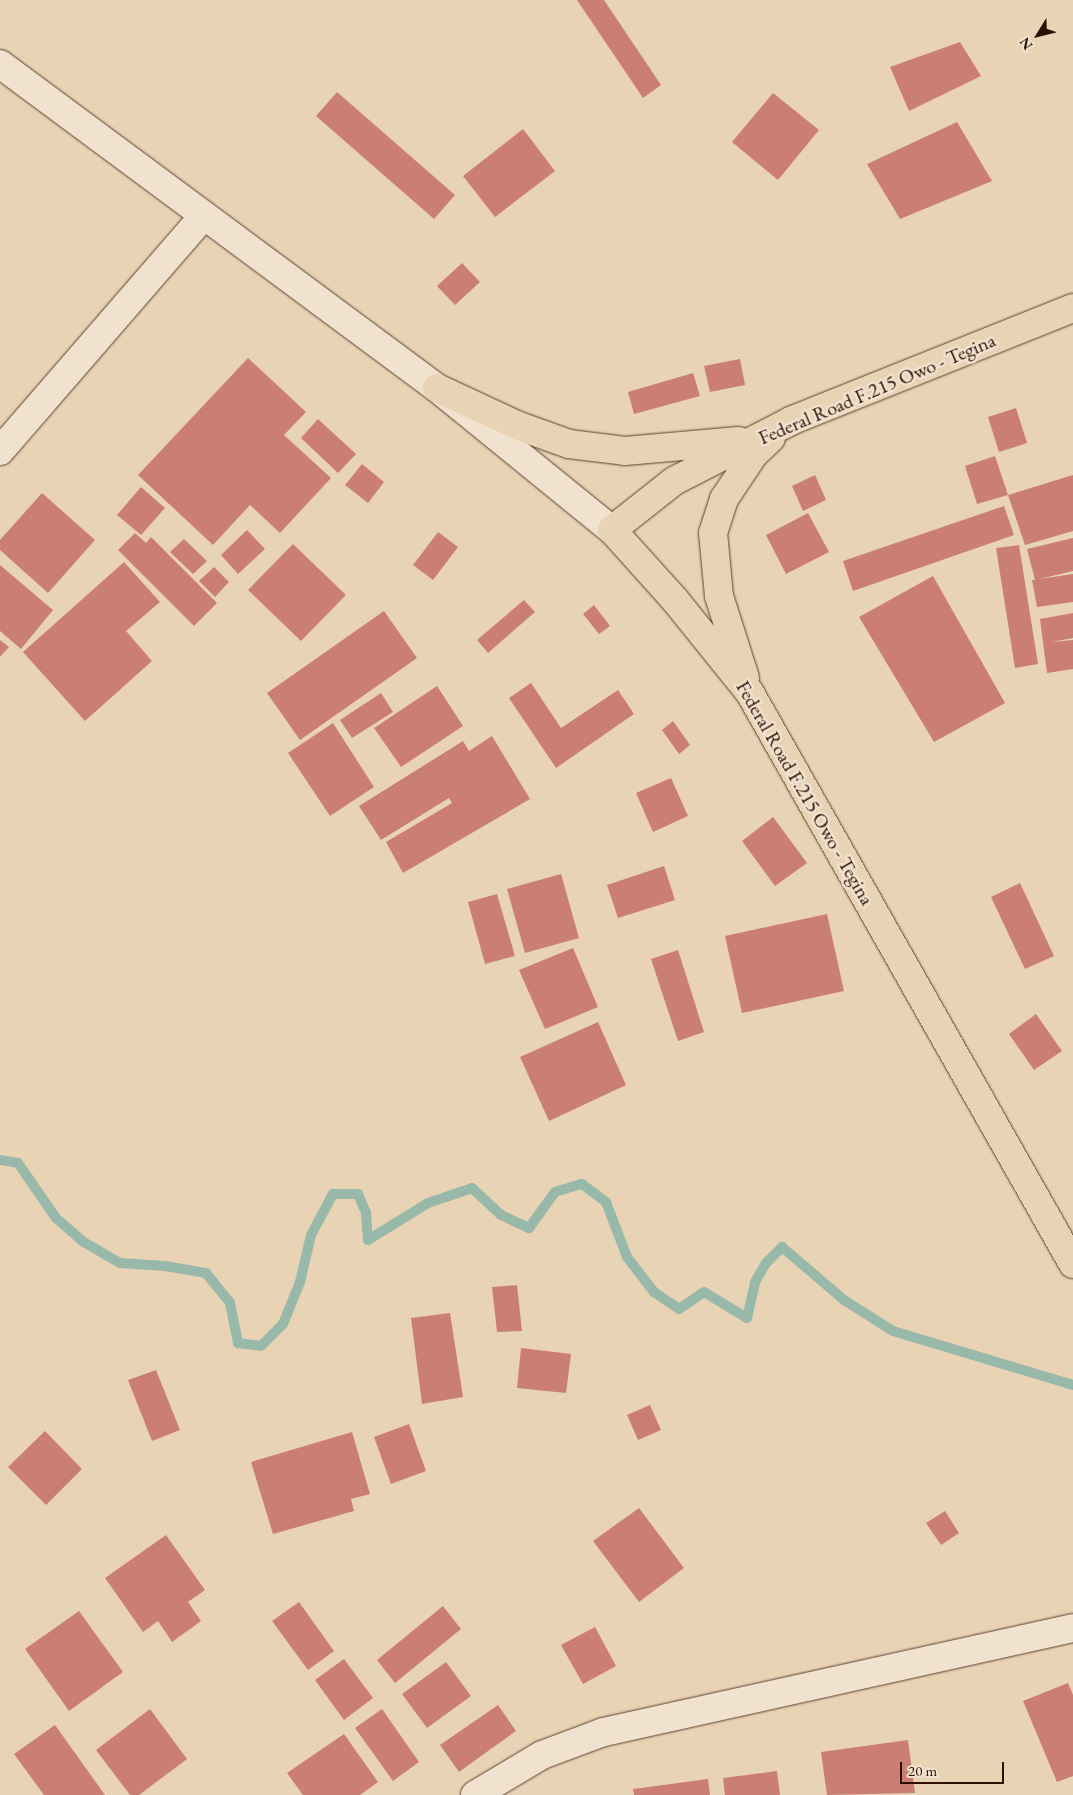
<!DOCTYPE html>
<html>
<head>
<meta charset="utf-8">
<style>
	body { margin:0 }
	#map { position:relative; width:1073px; height:1795px; overflow:hidden; background:#e9d3b5; font-family:"EB Garamond",serif }
	div>[style] { position:absolute }
	[style*='--x'] { left:calc(var(--x)*1px); top:calc(var(--y)*1px); width:calc(var(--w)*1px); rotate:calc(var(--a)*1deg) }
	.stream>* { height:10px; margin:-5px; padding:0 5px; transform-origin:5px; border-radius:5px; background:#98b8aa }
	.building>* { inset:0; background:#cb7f74 }
	.roads { filter:drop-shadow(0 0 1px #5b412d) drop-shadow(0 0 1px #5b412d) }
	.minor>* { height:28px; margin:-14px; padding:0 14px; transform-origin:14px; border-radius:14px; background:#f1e2cf }
	.tertiary>* { height:28px; margin:-14px; padding:0 14px; transform-origin:14px; border-radius:14px; background:#f1e2cf }
	.primary>* { height:28px; margin:-14px; padding:0 14px; transform-origin:14px; border-radius:14px; background:#e9d3b5 }
	span { translate:-50% -50%; white-space:nowrap; text-align:center; line-height:1.15; -webkit-text-stroke:5px #f1e2cf; paint-order:stroke }
	.street-label { font-size:20px; color:#2c1000 }
	.north { position:absolute; left:1013px; top:10px; width:50px; height:50px; -webkit-text-stroke:4px #f1e2cf; paint-order:stroke; rotate:234deg; font-size:14px; font-weight:700; line-height:20px; text-align:center; color:#2c1000 }
	.north::after { content:''; display:block; margin:auto; width:18px; height:22px; background:#2c1000; clip-path:polygon(50% 0,100% 100%,50% 72%,0 100%) }
	.scale { position:absolute; left:900px; top:1762px; width:104px; height:22px; box-sizing:border-box; border:2px solid #2c1000; border-top:0; padding-left:6px; font-size:15px; line-height:18px; white-space:nowrap; color:#2c1000; -webkit-text-stroke:4px #f1e2cf; paint-order:stroke }
</style>
</head>
<body>
<div id="map">
	<div class="stream">
		<i style="--x:0;--y:1160;--w:18;--a:9"></i>
		<i style="--x:18;--y:1163;--w:67;--a:55.4"></i>
		<i style="--x:56;--y:1218;--w:35;--a:41"></i>
		<i style="--x:82;--y:1241;--w:44;--a:30.1"></i>
		<i style="--x:120;--y:1263;--w:45;--a:3.8"></i>
		<i style="--x:165;--y:1266;--w:42;--a:9.7"></i>
		<i style="--x:206;--y:1273;--w:38;--a:51"></i>
		<i style="--x:230;--y:1303;--w:41;--a:78.7"></i>
		<i style="--x:238;--y:1343;--w:23;--a:7"></i>
		<i style="--x:261;--y:1346;--w:31;--a:-45"></i>
		<i style="--x:283;--y:1324;--w:45;--a:-68"></i>
		<i style="--x:300;--y:1282;--w:48;--a:-76.8"></i>
		<i style="--x:311;--y:1235;--w:47;--a:-61.8"></i>
		<i style="--x:333;--y:1194;--w:25;--a:0"></i>
		<i style="--x:358;--y:1194;--w:21;--a:67"></i>
		<i style="--x:366;--y:1213;--w:27;--a:86"></i>
		<i style="--x:368;--y:1240;--w:70;--a:-31.7"></i>
		<i style="--x:428;--y:1203;--w:46;--a:-18.8"></i>
		<i style="--x:472;--y:1188;--w:40;--a:43"></i>
		<i style="--x:501;--y:1215;--w:31;--a:25"></i>
		<i style="--x:529;--y:1228;--w:44;--a:-54.2"></i>
		<i style="--x:555;--y:1192;--w:28;--a:-17"></i>
		<i style="--x:582;--y:1184;--w:30;--a:37"></i>
		<i style="--x:606;--y:1202;--w:59;--a:69.1"></i>
		<i style="--x:627;--y:1257;--w:44;--a:52.4"></i>
		<i style="--x:654;--y:1292;--w:30;--a:34"></i>
		<i style="--x:679;--y:1309;--w:30;--a:-34"></i>
		<i style="--x:704;--y:1292;--w:50;--a:31.2"></i>
		<i style="--x:747;--y:1318;--w:37;--a:-77"></i>
		<i style="--x:755;--y:1282;--w:22;--a:-60"></i>
		<i style="--x:766;--y:1263;--w:23;--a:-45"></i>
		<i style="--x:782;--y:1247;--w:82;--a:40.5"></i>
		<i style="--x:844;--y:1300;--w:58;--a:32.3"></i>
		<i style="--x:893;--y:1331;--w:188;--a:16.7"></i>
	</div>
	<div class="building">
		<i style="clip-path:polygon(577px 0,604px 0,661px 85px,643px 98px)"></i>
		<i style="clip-path:polygon(960px 42px,981px 76px,909px 111px,890px 67px)"></i>
		<i style="clip-path:polygon(337px 92px,455px 195px,434px 219px,316px 116px)"></i>
		<i style="clip-path:polygon(773px 93px,819px 130px,778px 180px,732px 142px)"></i>
		<i style="clip-path:polygon(957px 122px,992px 181px,900px 219px,867px 164px)"></i>
		<i style="clip-path:polygon(523px 129px,555px 171px,495px 217px,463px 176px)"></i>
		<i style="clip-path:polygon(462px 263px,480px 282px,455px 305px,437px 286px)"></i>
		<i style="clip-path:polygon(248px 358px,306px 412px,284px 435px,331px 478px,280px 533px,250px 505px,213px 545px,138px 475px)"></i>
		<i style="clip-path:polygon(740px 359px,745px 385px,710px 392px,704px 366px)"></i>
		<i style="clip-path:polygon(693px 373px,700px 396px,634px 414px,628px 392px)"></i>
		<i style="clip-path:polygon(1016px 408px,1027px 443px,999px 452px,988px 417px)"></i>
		<i style="clip-path:polygon(318px 419px,356px 454px,338px 473px,301px 438px)"></i>
		<i style="clip-path:polygon(995px 456px,1008px 495px,977px 504px,965px 466px)"></i>
		<i style="clip-path:polygon(362px 464px,384px 482px,368px 503px,345px 485px)"></i>
		<i style="clip-path:polygon(815px 475px,826px 500px,803px 511px,792px 486px)"></i>
		<i style="clip-path:polygon(1073px 475px,1073px 531px,1025px 545px,1008px 495px)"></i>
		<i style="clip-path:polygon(141px 487px,165px 508px,141px 535px,117px 515px)"></i>
		<i style="clip-path:polygon(42px 493px,95px 540px,48px 593px,0 550px,0 540px)"></i>
		<i style="clip-path:polygon(1004px 506px,1014px 535px,853px 591px,843px 561px)"></i>
		<i style="clip-path:polygon(808px 513px,829px 552px,786px 574px,766px 535px)"></i>
		<i style="clip-path:polygon(247px 530px,265px 549px,238px 574px,221px 555px)"></i>
		<i style="clip-path:polygon(438px 532px,458px 547px,433px 580px,413px 565px)"></i>
		<i style="clip-path:polygon(135px 533px,146px 543px,151px 537px,217px 603px,194px 626px,118px 550px)"></i>
		<i style="clip-path:polygon(1073px 538px,1073px 571px,1039px 579px,1073px 574px,1073px 602px,1037px 607px,1032px 580px,1035px 580px,1027px 549px)"></i>
		<i style="clip-path:polygon(184px 539px,207px 561px,193px 574px,170px 552px)"></i>
		<i style="clip-path:polygon(293px 544px,346px 595px,301px 641px,248px 590px)"></i>
		<i style="clip-path:polygon(1019px 545px,1038px 664px,1015px 668px,996px 548px)"></i>
		<i style="clip-path:polygon(124px 562px,160px 602px,126px 631px,152px 661px,85px 721px,23px 652px)"></i>
		<i style="clip-path:polygon(0 565px,53px 610px,21px 649px,0 631px)"></i>
		<i style="clip-path:polygon(214px 567px,229px 582px,215px 597px,199px 581px)"></i>
		<i style="clip-path:polygon(933px 576px,1005px 703px,934px 742px,859px 617px)"></i>
		<i style="clip-path:polygon(524px 600px,535px 612px,488px 653px,477px 640px)"></i>
		<i style="clip-path:polygon(594px 605px,610px 626px,599px 634px,583px 614px)"></i>
		<i style="clip-path:polygon(384px 611px,417px 658px,300px 740px,267px 693px)"></i>
		<i style="clip-path:polygon(1073px 613px,1073px 638px,1051px 642px,1073px 640px,1073px 669px,1047px 673px,1040px 619px)"></i>
		<i style="clip-path:polygon(0 640px,9px 647px,0 657px)"></i>
		<i style="clip-path:polygon(531px 683px,561px 728px,618px 690px,634px 714px,556px 768px,509px 698px)"></i>
		<i style="clip-path:polygon(437px 686px,463px 726px,401px 767px,374px 728px)"></i>
		<i style="clip-path:polygon(381px 693px,393px 712px,352px 738px,340px 720px)"></i>
		<i style="clip-path:polygon(673px 721px,690px 745px,679px 754px,662px 730px)"></i>
		<i style="clip-path:polygon(333px 723px,374px 787px,330px 816px,288px 753px)"></i>
		<i style="clip-path:polygon(492px 736px,530px 799px,403px 873px,386px 842px,452px 803px,449px 798px,381px 840px,359px 806px,463px 741px,469px 751px)"></i>
		<i style="clip-path:polygon(671px 778px,688px 816px,653px 832px,636px 793px)"></i>
		<i style="clip-path:polygon(773px 817px,807px 863px,775px 886px,742px 841px)"></i>
		<i style="clip-path:polygon(664px 866px,675px 900px,618px 918px,607px 885px)"></i>
		<i style="clip-path:polygon(561px 874px,579px 938px,525px 953px,507px 889px)"></i>
		<i style="clip-path:polygon(1020px 883px,1054px 956px,1025px 969px,991px 897px)"></i>
		<i style="clip-path:polygon(497px 894px,515px 956px,485px 964px,468px 902px)"></i>
		<i style="clip-path:polygon(827px 914px,844px 991px,742px 1013px,725px 936px)"></i>
		<i style="clip-path:polygon(573px 948px,598px 1007px,545px 1029px,519px 970px)"></i>
		<i style="clip-path:polygon(678px 950px,704px 1032px,678px 1041px,651px 959px)"></i>
		<i style="clip-path:polygon(1036px 1014px,1062px 1051px,1034px 1070px,1009px 1034px)"></i>
		<i style="clip-path:polygon(598px 1022px,626px 1085px,549px 1121px,520px 1057px)"></i>
		<i style="clip-path:polygon(517px 1285px,522px 1331px,497px 1332px,492px 1287px)"></i>
		<i style="clip-path:polygon(450px 1313px,463px 1397px,422px 1404px,411px 1318px)"></i>
		<i style="clip-path:polygon(521px 1348px,571px 1354px,566px 1393px,517px 1388px)"></i>
		<i style="clip-path:polygon(156px 1370px,180px 1430px,152px 1441px,128px 1380px)"></i>
		<i style="clip-path:polygon(650px 1405px,661px 1430px,638px 1440px,627px 1415px)"></i>
		<i style="clip-path:polygon(409px 1424px,426px 1471px,391px 1484px,374px 1437px)"></i>
		<i style="clip-path:polygon(45px 1431px,82px 1469px,46px 1505px,8px 1467px)"></i>
		<i style="clip-path:polygon(352px 1432px,370px 1494px,351px 1499px,354px 1511px,273px 1534px,251px 1462px)"></i>
		<i style="clip-path:polygon(639px 1508px,684px 1568px,639px 1602px,593px 1541px)"></i>
		<i style="clip-path:polygon(945px 1511px,959px 1533px,941px 1545px,926px 1523px)"></i>
		<i style="clip-path:polygon(166px 1535px,205px 1590px,188px 1602px,201px 1621px,172px 1642px,158px 1621px,143px 1632px,105px 1578px)"></i>
		<i style="clip-path:polygon(299px 1602px,334px 1651px,308px 1670px,272px 1621px)"></i>
		<i style="clip-path:polygon(443px 1606px,461px 1629px,395px 1683px,377px 1660px)"></i>
		<i style="clip-path:polygon(79px 1611px,123px 1672px,69px 1711px,25px 1649px)"></i>
		<i style="clip-path:polygon(595px 1627px,616px 1666px,583px 1684px,561px 1645px)"></i>
		<i style="clip-path:polygon(344px 1659px,373px 1698px,344px 1720px,315px 1680px)"></i>
		<i style="clip-path:polygon(446px 1662px,471px 1696px,427px 1728px,402px 1694px)"></i>
		<i style="clip-path:polygon(1068px 1683px,1073px 1695px,1073px 1776px,1057px 1782px,1023px 1701px)"></i>
		<i style="clip-path:polygon(498px 1705px,516px 1731px,459px 1772px,440px 1745px)"></i>
		<i style="clip-path:polygon(150px 1709px,187px 1759px,139px 1795px,130px 1795px,96px 1750px)"></i>
		<i style="clip-path:polygon(382px 1709px,419px 1762px,393px 1781px,355px 1728px)"></i>
		<i style="clip-path:polygon(55px 1725px,105px 1795px,44px 1795px,14px 1754px)"></i>
		<i style="clip-path:polygon(344px 1734px,378px 1782px,360px 1795px,303px 1795px,287px 1773px)"></i>
		<i style="clip-path:polygon(908px 1740px,915px 1793px,827px 1795px,821px 1752px)"></i>
		<i style="clip-path:polygon(777px 1771px,780px 1795px,725px 1795px,723px 1778px)"></i>
		<i style="clip-path:polygon(708px 1779px,710px 1795px,634px 1795px,633px 1789px)"></i>
	</div>
	<div class="roads">
		<div class="minor">
			<i style="--x:0;--y:451;--w:310;--a:-49.1"></i>
		</div>
		<div class="tertiary">
			<i style="--x:0;--y:64;--w:544;--a:36.55"></i>
			<i style="--x:437;--y:388;--w:225;--a:39.1"></i>
			<i style="--x:475;--y:1795;--w:78;--a:-30.8"></i>
			<i style="--x:542;--y:1755;--w:66;--a:-20.4"></i>
			<i style="--x:604;--y:1732;--w:480;--a:-12.5"></i>
		</div>
		<div class="primary">
			<i style="--x:1073;--y:308;--w:304;--a:158.2"></i>
			<i style="--x:791;--y:421;--w:131;--a:152.9"></i>
			<i style="--x:674;--y:481;--w:79;--a:141.7"></i>
			<i style="--x:612;--y:530;--w:94;--a:48"></i>
			<i style="--x:675;--y:600;--w:119;--a:51.1"></i>
			<i style="--x:750;--y:693;--w:656;--a:60.5"></i>
			<i style="--x:437;--y:388;--w:90;--a:24.9"></i>
			<i style="--x:519;--y:426;--w:53;--a:19.8"></i>
			<i style="--x:569;--y:444;--w:56;--a:7.1"></i>
			<i style="--x:625;--y:451;--w:114;--a:-5"></i>
			<i style="--x:745;--y:678;--w:86;--a:-107.6"></i>
			<i style="--x:719;--y:596;--w:63;--a:-95.4"></i>
			<i style="--x:713;--y:533;--w:36;--a:-72"></i>
			<i style="--x:724;--y:499;--w:54;--a:-56.3"></i>
			<i style="--x:754;--y:454;--w:23;--a:-43"></i>
		</div>
	</div>
	<div class="street-label">
		<span style="left:877px;top:389px;rotate:-23deg">Federal Road F.215 Owo - Tegina</span>
		<span style="left:805px;top:793px;rotate:60deg">Federal Road F.215 Owo - Tegina</span>
	</div>
	<div class="north">N</div>
	<div class="scale">20 m</div>
</div>
</body>
</html>
